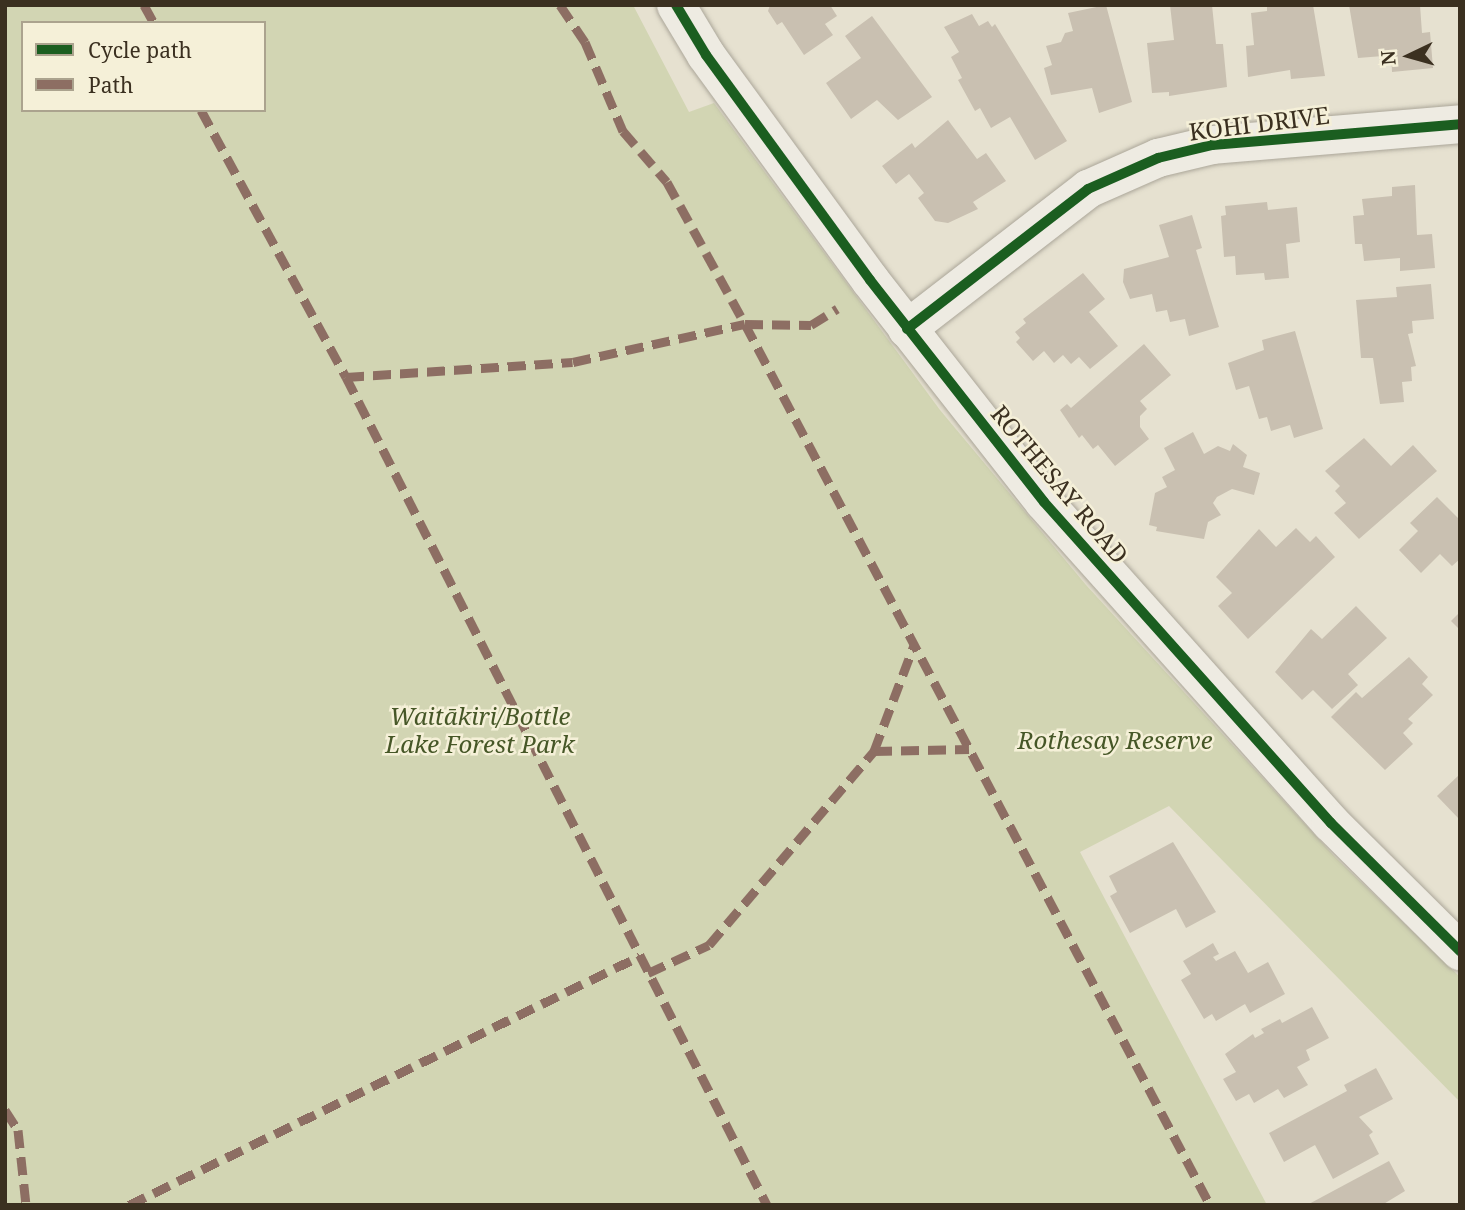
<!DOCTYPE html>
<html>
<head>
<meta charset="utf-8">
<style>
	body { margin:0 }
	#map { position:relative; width:1465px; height:1210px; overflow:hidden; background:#e6e1d0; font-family:"Noto Serif",serif }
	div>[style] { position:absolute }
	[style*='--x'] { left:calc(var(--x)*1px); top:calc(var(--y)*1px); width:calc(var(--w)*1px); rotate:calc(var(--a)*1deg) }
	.green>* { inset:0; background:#d2d5b3 }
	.building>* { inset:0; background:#c9c0b1 }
	.roads { filter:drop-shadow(0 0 2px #aba699) drop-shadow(0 0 2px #aba699) }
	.minor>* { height:38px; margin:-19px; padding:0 19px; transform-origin:19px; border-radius:19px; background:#eeebe2 }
	.quiet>* { height:9px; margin-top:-4.5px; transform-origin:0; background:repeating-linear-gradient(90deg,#8d6e63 0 18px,transparent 0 27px) }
	.cycleway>* { height:10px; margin:-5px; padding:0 5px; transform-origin:5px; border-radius:5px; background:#1b5e20 }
	span { translate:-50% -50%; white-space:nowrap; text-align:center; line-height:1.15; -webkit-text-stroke:5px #f5f0d8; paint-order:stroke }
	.street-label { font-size:24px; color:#3b3020 }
	.park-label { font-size:24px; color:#465727; font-style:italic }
	.frame { position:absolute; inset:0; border:7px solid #3b3020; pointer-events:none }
	.legend { position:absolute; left:21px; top:21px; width:245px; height:91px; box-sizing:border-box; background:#f5f0d8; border:2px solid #aba38e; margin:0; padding:9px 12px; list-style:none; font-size:21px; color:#3b3020 }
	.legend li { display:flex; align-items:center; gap:14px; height:35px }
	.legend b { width:35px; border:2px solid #aba38e }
	.north { position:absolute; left:1374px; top:21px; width:70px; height:70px; -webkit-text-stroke:5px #f5f0d8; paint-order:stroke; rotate:265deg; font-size:19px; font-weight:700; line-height:28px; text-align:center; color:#3b3020 }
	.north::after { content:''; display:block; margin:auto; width:24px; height:32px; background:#3b3020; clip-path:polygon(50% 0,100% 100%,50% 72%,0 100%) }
</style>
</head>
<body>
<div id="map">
	<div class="green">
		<i style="clip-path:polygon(evenodd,5px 5px,633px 5px,689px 112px,714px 103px,940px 410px,1086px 585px,1336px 858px,1460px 977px,1460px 1102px,1169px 806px,1080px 852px,1267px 1205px,5px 1205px,5px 5px,23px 23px,264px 23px,264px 110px,23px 110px,23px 23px)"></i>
	</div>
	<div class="building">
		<i style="clip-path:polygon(770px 5px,830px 5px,837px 16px,825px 24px,833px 35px,804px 55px,782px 22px,777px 25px,768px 11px)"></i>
		<i style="clip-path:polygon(1106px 5px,1132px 102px,1099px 113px,1092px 88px,1051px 95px,1044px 68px,1052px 65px,1046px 46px,1061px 42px,1065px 33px,1073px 31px,1068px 13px)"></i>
		<i style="clip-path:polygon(1170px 5px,1212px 5px,1216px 44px,1223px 44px,1227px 87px,1169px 96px,1169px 92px,1152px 93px,1147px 43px,1174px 40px)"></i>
		<i style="clip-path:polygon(1267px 5px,1313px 5px,1325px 76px,1291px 79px,1290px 70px,1248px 77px,1246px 46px,1254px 45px,1251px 13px,1267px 11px)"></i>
		<i style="clip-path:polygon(1349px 5px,1420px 5px,1422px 33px,1430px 32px,1433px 68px,1392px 72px,1391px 50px,1383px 51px,1383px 56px,1358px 58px)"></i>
		<i style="clip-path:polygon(972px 14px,979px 26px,988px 21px,992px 27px,995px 24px,1067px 141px,1035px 160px,1010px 117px,991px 128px,980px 108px,975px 111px,958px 80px,962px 78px,951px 57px,959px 52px,944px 27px)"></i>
		<i style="clip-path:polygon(872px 16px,932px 97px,898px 120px,877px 100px,851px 119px,826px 83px,861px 58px,845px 36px)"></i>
		<i style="clip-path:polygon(948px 120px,977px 159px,986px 153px,1006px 181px,973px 202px,978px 209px,948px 223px,935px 221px,918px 198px,924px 193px,909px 174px,896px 184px,882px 166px,912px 143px,915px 148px)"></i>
		<i style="clip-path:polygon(1415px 185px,1417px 235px,1432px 234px,1435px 268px,1400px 271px,1400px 258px,1364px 261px,1362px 244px,1355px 244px,1353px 216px,1364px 215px,1362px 199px,1392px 196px,1392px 187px)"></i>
		<i style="clip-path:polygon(1267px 202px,1268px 210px,1297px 207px,1300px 242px,1286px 244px,1289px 278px,1265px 280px,1264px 273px,1236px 275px,1235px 256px,1224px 257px,1221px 216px,1226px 215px,1225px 206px)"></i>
		<i style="clip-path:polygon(1192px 215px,1202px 248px,1196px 250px,1219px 327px,1189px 336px,1185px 319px,1170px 322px,1167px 310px,1156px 312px,1152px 294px,1130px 299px,1123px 282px,1124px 269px,1169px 257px,1159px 225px)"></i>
		<i style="clip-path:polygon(1083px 273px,1105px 299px,1089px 312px,1118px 346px,1090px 369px,1079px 357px,1071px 364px,1063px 355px,1054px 363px,1044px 351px,1033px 361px,1016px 342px,1020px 338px,1015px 332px,1026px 323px,1023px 319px)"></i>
		<i style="clip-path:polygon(1431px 284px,1434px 319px,1412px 321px,1413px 333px,1408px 334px,1416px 366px,1411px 367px,1412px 381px,1402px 382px,1404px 402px,1380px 404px,1373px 358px,1361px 358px,1356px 300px,1397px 297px,1396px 287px)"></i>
		<i style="clip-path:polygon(1295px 331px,1323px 429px,1294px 438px,1290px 425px,1271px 431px,1267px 417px,1259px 419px,1249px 386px,1236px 390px,1228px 363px,1264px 350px,1262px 340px)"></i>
		<i style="clip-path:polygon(1144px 344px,1171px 375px,1140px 401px,1147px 409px,1140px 416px,1140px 427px,1149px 439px,1115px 466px,1098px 445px,1093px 449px,1082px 435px,1079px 438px,1060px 410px,1067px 404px,1071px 408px)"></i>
		<i style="clip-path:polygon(1193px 432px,1204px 454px,1218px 446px,1230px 451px,1233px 444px,1247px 455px,1243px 467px,1260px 473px,1254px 495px,1232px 489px,1217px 497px,1213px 503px,1221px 515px,1208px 522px,1204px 539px,1156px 531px,1157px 527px,1149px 525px,1155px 493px,1167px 487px,1162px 477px,1175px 470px,1164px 448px)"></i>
		<i style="clip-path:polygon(1364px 438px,1391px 466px,1413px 445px,1437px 471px,1359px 539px,1334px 513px,1346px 503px,1335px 491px,1340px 486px,1325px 471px)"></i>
		<i style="clip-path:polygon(1437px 497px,1460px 520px,1460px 559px,1452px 566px,1440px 554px,1421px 573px,1399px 550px,1418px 531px,1410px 523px)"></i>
		<i style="clip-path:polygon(1296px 528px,1310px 542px,1316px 536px,1335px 557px,1248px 639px,1218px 606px,1232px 593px,1216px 577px,1259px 529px,1276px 547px)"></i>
		<i style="clip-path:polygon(1356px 606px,1387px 638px,1348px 674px,1358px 685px,1332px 709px,1313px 690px,1302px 700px,1275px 672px,1311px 629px,1322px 639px)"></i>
		<i style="clip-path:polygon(1460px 612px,1460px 630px,1451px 621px)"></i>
		<i style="clip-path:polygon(1409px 657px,1428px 677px,1422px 684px,1433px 695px,1408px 719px,1413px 723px,1403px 733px,1413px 744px,1385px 770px,1331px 717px,1356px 692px,1362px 698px)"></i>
		<i style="clip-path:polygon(1460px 774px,1460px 820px,1437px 796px)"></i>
		<i style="clip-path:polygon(1173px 842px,1216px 912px,1186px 928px,1176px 909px,1130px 933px,1110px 896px,1117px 892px,1109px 876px)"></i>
		<i style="clip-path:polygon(1213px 943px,1219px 954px,1213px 957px,1216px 961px,1235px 951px,1248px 973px,1268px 962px,1285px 994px,1250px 1013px,1245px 1004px,1216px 1021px,1212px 1014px,1204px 1019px,1181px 980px,1191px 974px,1183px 961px)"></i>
		<i style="clip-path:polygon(1312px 1007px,1329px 1038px,1306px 1050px,1310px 1060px,1297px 1067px,1308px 1085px,1284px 1098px,1278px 1089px,1254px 1103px,1249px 1094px,1236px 1101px,1223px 1079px,1236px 1072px,1225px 1054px,1253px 1034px,1255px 1038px,1264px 1033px,1261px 1029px,1280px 1019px,1282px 1023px)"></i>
		<i style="clip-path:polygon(1376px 1068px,1393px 1099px,1359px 1117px,1373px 1132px,1369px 1135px,1379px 1154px,1333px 1179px,1315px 1145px,1284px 1162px,1269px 1133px,1347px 1091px,1344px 1085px)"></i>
		<i style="clip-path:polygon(1389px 1161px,1405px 1191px,1382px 1205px,1307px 1205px)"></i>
	</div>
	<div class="roads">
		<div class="minor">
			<i style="--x:676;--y:5;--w:58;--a:59"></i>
			<i style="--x:706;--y:55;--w:278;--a:53.9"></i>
			<i style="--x:870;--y:280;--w:282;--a:51.9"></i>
			<i style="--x:1044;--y:502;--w:431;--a:48.2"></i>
			<i style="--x:1331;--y:823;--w:182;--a:44.8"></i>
			<i style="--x:907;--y:329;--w:229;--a:-37.7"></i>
			<i style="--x:1088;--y:189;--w:77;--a:-23.9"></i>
			<i style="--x:1158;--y:158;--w:56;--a:-13.5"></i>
			<i style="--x:1212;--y:145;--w:249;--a:-4.8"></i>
		</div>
	</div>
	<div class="quiet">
		<i style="--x:144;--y:5;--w:21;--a:61"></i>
		<i style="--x:560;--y:5;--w:45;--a:56"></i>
		<i style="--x:585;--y:42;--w:97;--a:66.9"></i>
		<i style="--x:623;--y:131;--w:67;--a:49.2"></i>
		<i style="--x:667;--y:182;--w:162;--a:61.2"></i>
		<i style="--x:745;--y:324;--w:996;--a:62.17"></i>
		<i style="--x:201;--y:110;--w:304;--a:61.5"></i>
		<i style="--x:346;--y:377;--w:929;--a:63.05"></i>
		<i style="--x:346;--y:377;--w:227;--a:-3.8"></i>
		<i style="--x:573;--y:362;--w:176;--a:-12.5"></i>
		<i style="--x:745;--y:324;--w:66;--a:0.9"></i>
		<i style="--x:811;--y:325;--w:31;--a:-32"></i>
		<i style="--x:874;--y:751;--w:95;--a:-1.2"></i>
		<i style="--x:648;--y:973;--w:67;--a:-24.7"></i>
		<i style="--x:709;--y:945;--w:255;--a:-49.6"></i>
		<i style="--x:874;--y:751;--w:113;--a:-69.3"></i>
		<i style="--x:5;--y:1110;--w:24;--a:57"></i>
		<i style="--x:18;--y:1130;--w:75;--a:83.9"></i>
		<i style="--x:129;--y:1205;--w:568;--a:-25.98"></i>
	</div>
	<div class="cycleway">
		<i style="--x:676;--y:5;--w:58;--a:59"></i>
		<i style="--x:706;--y:55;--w:278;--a:53.9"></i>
		<i style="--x:870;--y:280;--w:282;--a:51.9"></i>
		<i style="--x:1044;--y:502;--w:431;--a:48.2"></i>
		<i style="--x:1331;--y:823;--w:182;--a:44.8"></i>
		<i style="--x:907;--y:329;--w:229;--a:-37.7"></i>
		<i style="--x:1088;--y:189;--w:77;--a:-23.9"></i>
		<i style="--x:1158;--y:158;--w:56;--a:-13.5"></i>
		<i style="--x:1212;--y:145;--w:249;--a:-4.8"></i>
	</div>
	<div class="street-label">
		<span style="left:1259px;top:123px;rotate:-7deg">KOHI DRIVE</span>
		<span style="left:1060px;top:484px;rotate:50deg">ROTHESAY ROAD</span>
	</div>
	<div class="park-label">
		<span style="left:480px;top:730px">Waitākiri/Bottle<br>Lake Forest Park</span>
		<span style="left:1115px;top:740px">Rothesay Reserve</span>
	</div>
	<div class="frame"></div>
	<ul class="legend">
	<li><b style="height:9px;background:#1b5e20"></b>Cycle path</li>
	<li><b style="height:9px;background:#8d6e63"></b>Path</li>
	</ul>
	<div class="north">N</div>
</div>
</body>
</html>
